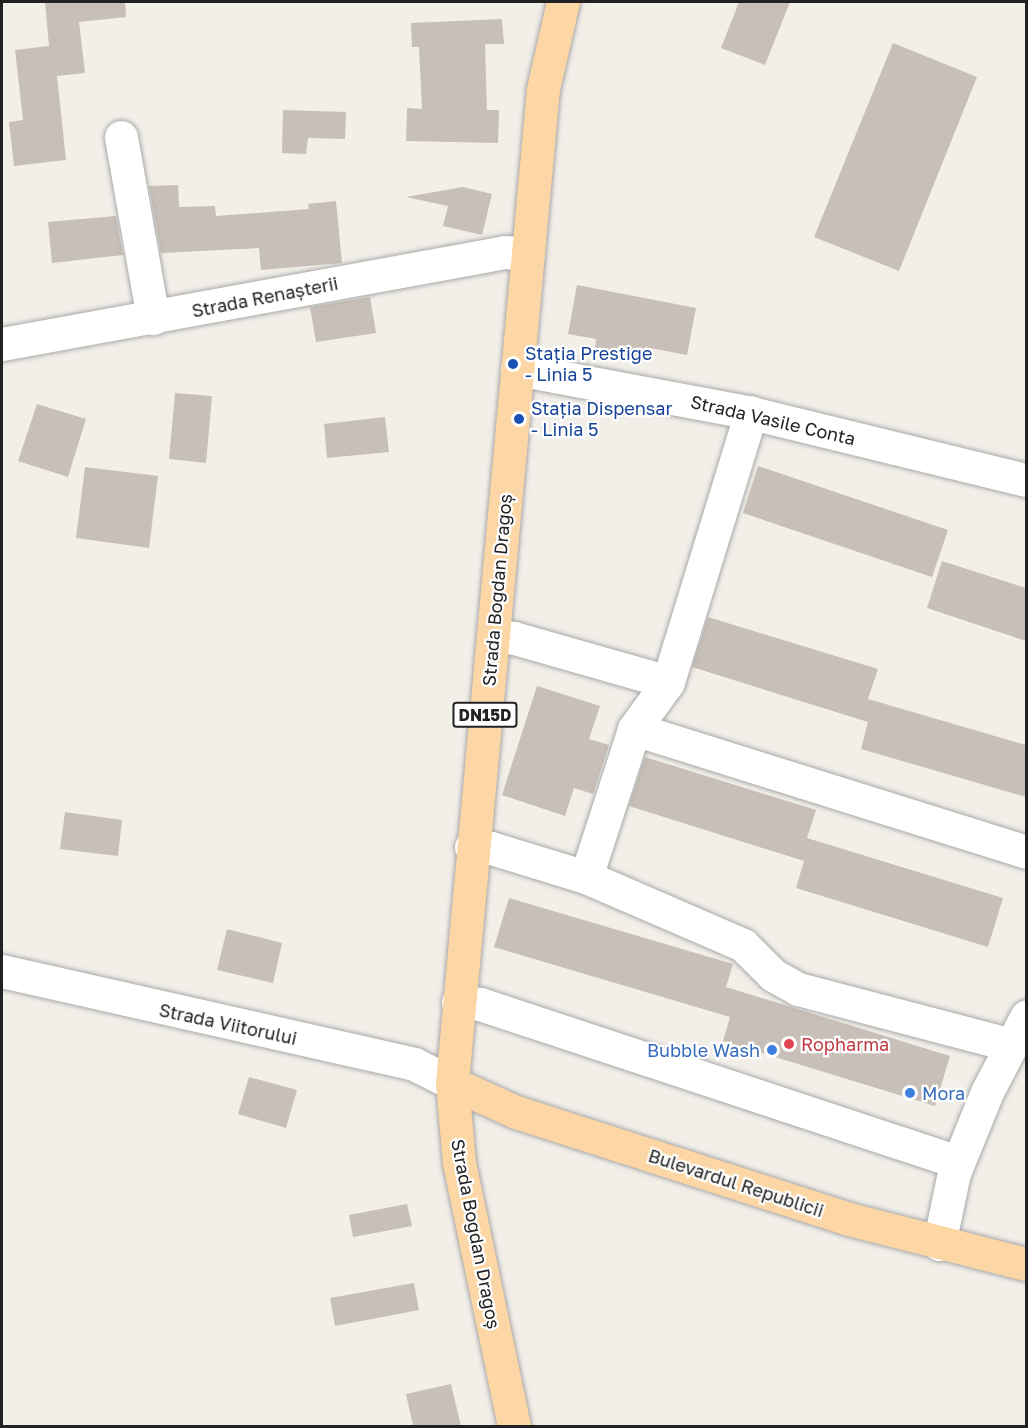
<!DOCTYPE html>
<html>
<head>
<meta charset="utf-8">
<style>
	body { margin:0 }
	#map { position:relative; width:1028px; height:1428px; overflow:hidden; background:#f2efe9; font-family:"Golos Text",sans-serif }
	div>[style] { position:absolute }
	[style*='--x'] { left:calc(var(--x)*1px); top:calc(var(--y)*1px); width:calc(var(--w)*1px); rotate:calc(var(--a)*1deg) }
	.building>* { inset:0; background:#c7bfb8 }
	.roads { filter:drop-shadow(0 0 2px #a9a9a9) drop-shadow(0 0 2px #a9a9a9) }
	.minor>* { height:33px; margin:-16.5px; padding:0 16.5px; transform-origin:16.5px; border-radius:16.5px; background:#fff }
	.major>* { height:33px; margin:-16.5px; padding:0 16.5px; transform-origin:16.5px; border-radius:16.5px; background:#fcd6a4 }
	.dots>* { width:16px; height:16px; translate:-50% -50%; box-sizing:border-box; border:3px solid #fff; border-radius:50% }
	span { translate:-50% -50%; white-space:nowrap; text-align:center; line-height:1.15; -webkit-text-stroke:4.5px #fff; paint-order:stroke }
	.shield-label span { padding:2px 4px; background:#fff; border:2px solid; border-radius:4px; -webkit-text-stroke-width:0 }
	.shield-label { font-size:16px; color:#222; font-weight:700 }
	.street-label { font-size:18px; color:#222 }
	.transit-label { font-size:18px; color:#164399 }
	.left { translate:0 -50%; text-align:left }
	.health-label { font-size:18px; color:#be3a42 }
	.shop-label { font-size:18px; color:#366cbe }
	.right { translate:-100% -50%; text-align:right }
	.frame { position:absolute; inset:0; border:3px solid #222; pointer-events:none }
</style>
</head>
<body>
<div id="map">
	<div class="building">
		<i style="clip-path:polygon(45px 2px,125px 2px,126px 17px,79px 22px,85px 73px,57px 76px,66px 160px,14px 166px,9px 122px,23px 120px,15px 50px,49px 46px)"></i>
		<i style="clip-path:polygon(739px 2px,790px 2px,765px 65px,721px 48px)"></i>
		<i style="clip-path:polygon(502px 19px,504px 44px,485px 44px,487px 110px,499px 110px,498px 143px,406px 141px,407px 108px,422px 109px,419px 47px,412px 47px,411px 23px)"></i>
		<i style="clip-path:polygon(893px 43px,977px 77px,899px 271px,814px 237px)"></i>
		<i style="clip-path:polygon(283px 110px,346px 112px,345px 139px,308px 138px,306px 154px,282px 153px)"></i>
		<i style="clip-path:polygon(178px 185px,179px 207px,215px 206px,216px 216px,309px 209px,308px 204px,336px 201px,342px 263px,261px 270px,259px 248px,161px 253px,149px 186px)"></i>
		<i style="clip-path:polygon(463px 187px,492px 194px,482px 235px,443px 226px,448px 206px,406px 197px)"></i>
		<i style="clip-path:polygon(116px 216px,123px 255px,52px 263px,48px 222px)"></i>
		<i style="clip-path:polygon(577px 285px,696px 308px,687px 355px,645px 347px,643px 359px,595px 349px,596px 339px,568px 334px)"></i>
		<i style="clip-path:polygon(370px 297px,376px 333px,316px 342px,310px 307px)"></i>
		<i style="clip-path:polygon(175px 393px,212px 396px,206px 463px,169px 459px)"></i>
		<i style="clip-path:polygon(37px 404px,86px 419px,68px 477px,18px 461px)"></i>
		<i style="clip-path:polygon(385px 417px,389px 452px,327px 458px,324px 424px)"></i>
		<i style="clip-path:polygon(758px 466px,948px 530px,932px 577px,743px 513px)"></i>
		<i style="clip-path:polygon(85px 467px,158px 476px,149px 548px,76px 538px)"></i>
		<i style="clip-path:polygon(942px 561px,1026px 588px,1026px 641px,927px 608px)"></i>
		<i style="clip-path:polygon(708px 617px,878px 669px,868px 699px,1026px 745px,1026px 797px,861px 749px,868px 722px,692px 667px)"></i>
		<i style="clip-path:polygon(537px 686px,600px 706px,589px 739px,609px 745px,593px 794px,574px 788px,565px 816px,502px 795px)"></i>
		<i style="clip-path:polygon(645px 757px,816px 810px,807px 838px,1003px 898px,988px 947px,796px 888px,804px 861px,629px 806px)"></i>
		<i style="clip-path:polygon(65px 812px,122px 820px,118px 856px,60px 849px)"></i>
		<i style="clip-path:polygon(509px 898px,733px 964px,726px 987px,950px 1056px,935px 1106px,723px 1041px,730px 1017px,494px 947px)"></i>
		<i style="clip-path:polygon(227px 929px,282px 943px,273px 983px,217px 970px)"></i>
		<i style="clip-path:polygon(249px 1077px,297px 1090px,286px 1128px,238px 1114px)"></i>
		<i style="clip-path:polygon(407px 1204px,412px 1226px,353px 1237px,349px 1215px)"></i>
		<i style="clip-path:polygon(414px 1283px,419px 1310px,335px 1326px,330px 1298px)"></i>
		<i style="clip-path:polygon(451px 1384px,461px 1426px,413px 1426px,406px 1394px)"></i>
	</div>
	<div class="roads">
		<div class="minor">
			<i style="--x:121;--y:137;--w:184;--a:80"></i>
			<i style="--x:2;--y:344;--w:511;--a:-10.36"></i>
			<i style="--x:505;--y:252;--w:23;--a:5"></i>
			<i style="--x:517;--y:369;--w:238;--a:10.6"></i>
			<i style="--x:751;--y:413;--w:283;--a:13.7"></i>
			<i style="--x:493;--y:636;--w:21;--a:5"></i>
			<i style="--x:514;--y:638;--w:160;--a:15.9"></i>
			<i style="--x:634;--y:729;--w:411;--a:17.4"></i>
			<i style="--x:471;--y:847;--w:20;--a:3"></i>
			<i style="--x:491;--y:848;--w:99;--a:17"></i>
			<i style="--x:586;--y:877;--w:171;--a:23.4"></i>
			<i style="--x:743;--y:945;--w:42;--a:45"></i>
			<i style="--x:773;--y:975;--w:29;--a:29"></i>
			<i style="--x:798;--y:989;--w:221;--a:14.7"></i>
			<i style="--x:586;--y:877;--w:156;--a:-72"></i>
			<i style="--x:634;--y:729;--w:58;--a:-54.1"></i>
			<i style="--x:668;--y:682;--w:282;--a:-72.9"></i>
			<i style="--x:2;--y:971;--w:422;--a:12.7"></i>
			<i style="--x:414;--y:1064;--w:42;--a:26.6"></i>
			<i style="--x:458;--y:1002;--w:22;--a:5"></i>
			<i style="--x:480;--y:1004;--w:503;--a:18.29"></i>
			<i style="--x:939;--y:1244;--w:73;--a:-78.1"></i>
			<i style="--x:954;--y:1173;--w:87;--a:-67.8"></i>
			<i style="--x:987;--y:1092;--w:85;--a:-62.5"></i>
		</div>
		<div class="major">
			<i style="--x:452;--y:1083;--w:70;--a:24.4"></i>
			<i style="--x:516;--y:1112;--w:350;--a:17.8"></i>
			<i style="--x:849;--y:1219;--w:183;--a:14.3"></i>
			<i style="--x:514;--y:1426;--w:269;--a:-101.8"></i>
			<i style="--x:459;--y:1163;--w:80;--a:-95"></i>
			<i style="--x:452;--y:1083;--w:998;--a:-84.77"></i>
			<i style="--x:543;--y:89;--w:89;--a:-77.1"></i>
		</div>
	</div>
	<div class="dots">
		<i style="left:513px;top:364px;background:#1a4fb4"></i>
		<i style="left:519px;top:419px;background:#1a4fb4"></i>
		<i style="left:789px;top:1044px;background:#e0444e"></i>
		<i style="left:772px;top:1050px;background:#3f7fe0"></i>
		<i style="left:910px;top:1093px;background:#3f7fe0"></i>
	</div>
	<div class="shield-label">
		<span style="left:485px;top:715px">DN15D</span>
	</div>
	<div class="street-label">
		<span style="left:265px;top:297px;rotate:-11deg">Strada Renașterii</span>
		<span style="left:773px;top:420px;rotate:13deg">Strada Vasile Conta</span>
		<span style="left:497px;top:590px;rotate:-85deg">Strada Bogdan Dragoș</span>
		<span style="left:228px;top:1024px;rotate:12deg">Strada Viitorului</span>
		<span style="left:736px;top:1183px;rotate:18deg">Bulevardul Republicii</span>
		<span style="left:476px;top:1234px;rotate:79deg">Strada Bogdan Dragoș</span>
	</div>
	<div class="transit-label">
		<span class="left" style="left:525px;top:364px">Stația Prestige<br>- Linia 5</span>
		<span class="left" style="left:531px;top:419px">Stația Dispensar<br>- Linia 5</span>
	</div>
	<div class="health-label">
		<span class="left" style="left:801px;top:1044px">Ropharma</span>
	</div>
	<div class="shop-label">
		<span class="right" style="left:760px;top:1050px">Bubble Wash</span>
		<span class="left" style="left:922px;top:1093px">Mora</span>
	</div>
	<div class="frame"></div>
</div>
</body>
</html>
